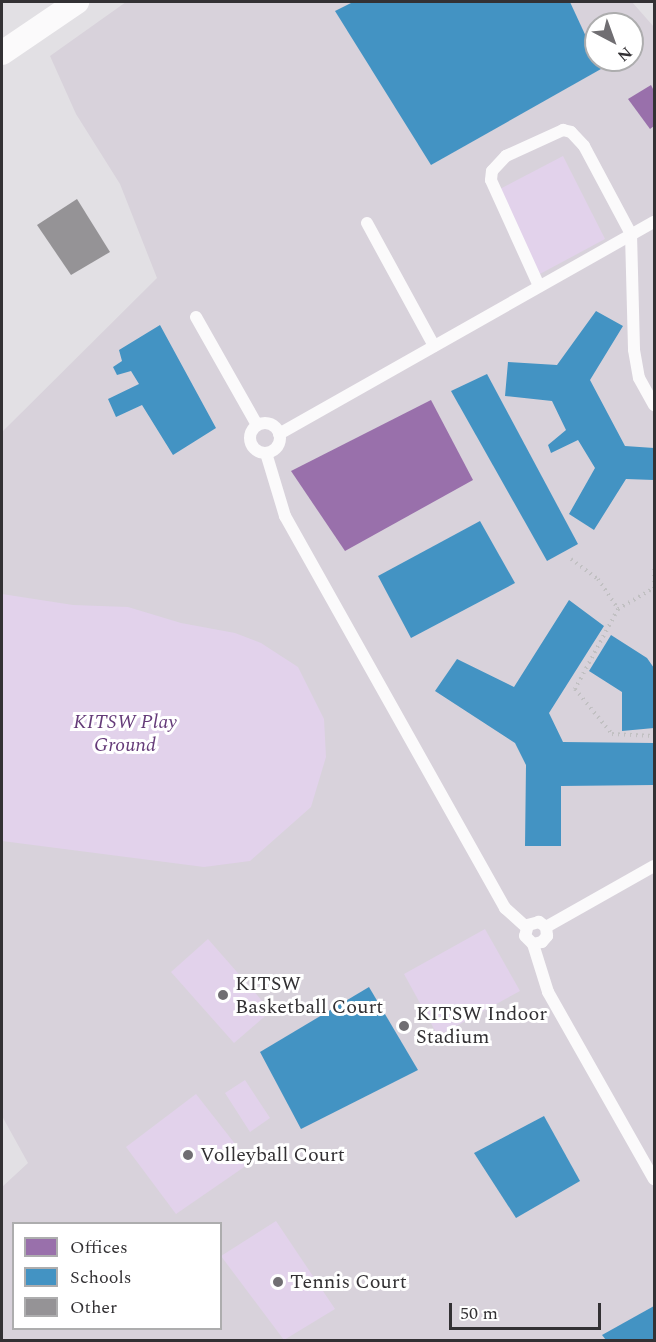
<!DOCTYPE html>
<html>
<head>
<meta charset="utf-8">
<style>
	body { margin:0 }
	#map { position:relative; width:656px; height:1342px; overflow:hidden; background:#e2e0e4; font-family:Spectral,serif }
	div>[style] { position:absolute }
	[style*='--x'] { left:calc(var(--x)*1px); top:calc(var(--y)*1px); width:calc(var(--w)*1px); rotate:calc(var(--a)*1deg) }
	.built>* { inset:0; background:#d8d2db }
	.green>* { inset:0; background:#e2d2eb }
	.offices>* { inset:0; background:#9970ab }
	.schools>* { inset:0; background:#4393c3 }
	.building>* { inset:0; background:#959396 }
	.path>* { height:4px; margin-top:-2px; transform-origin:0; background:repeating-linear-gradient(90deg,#c1c0c2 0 1.5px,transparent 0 6px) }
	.service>* { height:12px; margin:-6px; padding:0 6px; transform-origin:6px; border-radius:6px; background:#fbfafb }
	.service>.ring { margin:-6px; padding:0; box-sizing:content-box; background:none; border:12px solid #fbfafb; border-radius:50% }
	.minor>* { height:24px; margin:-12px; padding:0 12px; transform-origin:12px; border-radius:12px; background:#fbfafb }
	.dots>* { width:16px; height:16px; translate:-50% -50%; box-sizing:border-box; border:3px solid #fff; border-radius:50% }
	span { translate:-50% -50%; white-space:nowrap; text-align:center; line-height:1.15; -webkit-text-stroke:6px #fff; paint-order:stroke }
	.park-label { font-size:20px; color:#653b79; font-style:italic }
	.poi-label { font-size:20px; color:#333134 }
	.left { translate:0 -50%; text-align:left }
	.frame { position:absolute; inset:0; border:3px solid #333134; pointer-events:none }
	.legend { position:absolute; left:12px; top:1222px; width:210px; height:108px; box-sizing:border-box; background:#fff; border:2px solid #adadae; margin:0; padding:8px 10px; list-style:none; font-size:18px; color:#333134 }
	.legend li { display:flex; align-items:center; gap:12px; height:30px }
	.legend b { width:30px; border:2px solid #adadae }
	.north { position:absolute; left:584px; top:12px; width:60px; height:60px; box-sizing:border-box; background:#fff; border:2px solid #adadae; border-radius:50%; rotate:139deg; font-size:16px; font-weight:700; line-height:24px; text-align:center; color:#333134 }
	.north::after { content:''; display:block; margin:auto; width:21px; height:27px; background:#706e72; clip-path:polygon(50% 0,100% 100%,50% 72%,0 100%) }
	.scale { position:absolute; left:449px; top:1303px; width:152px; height:27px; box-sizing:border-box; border:3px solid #333134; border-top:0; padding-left:8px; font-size:18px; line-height:21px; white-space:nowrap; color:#333134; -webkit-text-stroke:4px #fff; paint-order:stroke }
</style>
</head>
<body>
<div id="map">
	<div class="built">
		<i style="clip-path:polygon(evenodd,126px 2px,632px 2px,654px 27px,654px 1340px,2px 1340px,2px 1187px,28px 1163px,2px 1116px,2px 432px,157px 278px,120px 184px,76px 114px,50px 56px,126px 2px,596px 24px,632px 24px,632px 60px,596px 60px,596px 24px,126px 2px,14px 1224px,220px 1224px,220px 1328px,14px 1328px,14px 1224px)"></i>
	</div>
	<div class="green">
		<i style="clip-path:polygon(563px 156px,605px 239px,538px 275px,498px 190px)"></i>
		<i style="clip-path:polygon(2px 594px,73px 605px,128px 607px,181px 623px,235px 633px,261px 643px,298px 667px,324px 719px,326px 757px,311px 807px,250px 861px,204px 867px,2px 841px)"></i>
		<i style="clip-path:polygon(485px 929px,520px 991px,438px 1036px,404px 974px)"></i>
		<i style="clip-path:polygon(208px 939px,271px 1011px,234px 1043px,171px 972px)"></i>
		<i style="clip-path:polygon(245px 1080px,270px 1118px,250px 1132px,225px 1093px)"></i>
		<i style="clip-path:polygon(196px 1094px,250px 1163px,176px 1214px,126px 1147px)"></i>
		<i style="clip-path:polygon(276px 1221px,335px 1309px,284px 1340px,221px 1256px)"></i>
	</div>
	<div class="offices">
		<i style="clip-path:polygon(651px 85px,654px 91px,654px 126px,650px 129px,628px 99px)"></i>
		<i style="clip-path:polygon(431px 400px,473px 480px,345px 551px,291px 471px)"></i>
	</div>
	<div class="schools">
		<i style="clip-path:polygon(353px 2px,570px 2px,601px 69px,431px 165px,335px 11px)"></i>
		<i style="clip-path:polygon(596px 311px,623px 326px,590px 380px,625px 446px,654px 448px,654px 480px,626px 479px,594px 530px,569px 514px,595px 468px,578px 440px,551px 453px,548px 445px,566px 430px,552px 401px,505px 396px,508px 362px,557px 365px)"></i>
		<i style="clip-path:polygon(160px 325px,216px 428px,173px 455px,142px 405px,116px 417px,108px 399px,139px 384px,131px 371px,117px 375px,113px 367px,122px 361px,119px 350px)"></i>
		<i style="clip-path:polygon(487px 374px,578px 544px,547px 561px,451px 391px)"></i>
		<i style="clip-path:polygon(480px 521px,515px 583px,411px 638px,378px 576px)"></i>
		<i style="clip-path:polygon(569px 600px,604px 626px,549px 713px,563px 742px,654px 743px,654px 785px,561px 786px,561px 846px,525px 846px,526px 765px,515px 743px,435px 691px,457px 659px,514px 687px)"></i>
		<i style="clip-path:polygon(611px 635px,647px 658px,654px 668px,654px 728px,622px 731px,622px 692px,589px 671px)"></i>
		<i style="clip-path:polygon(369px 987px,418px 1070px,301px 1129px,260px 1052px)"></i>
		<i style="clip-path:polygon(544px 1116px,580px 1181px,516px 1218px,474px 1153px)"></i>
		<i style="clip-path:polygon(654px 1306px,654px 1340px,606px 1340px,602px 1335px)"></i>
	</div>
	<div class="building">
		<i style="clip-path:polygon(77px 199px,110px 252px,71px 275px,37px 225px)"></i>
	</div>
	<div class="path">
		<i style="--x:571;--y:559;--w:34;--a:37"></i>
		<i style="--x:598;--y:579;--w:36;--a:56"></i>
		<i style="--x:618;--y:609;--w:91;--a:118.3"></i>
		<i style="--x:575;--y:689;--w:58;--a:50.6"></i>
		<i style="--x:612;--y:734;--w:42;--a:2.7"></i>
		<i style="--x:654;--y:588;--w:23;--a:-90"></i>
		<i style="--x:618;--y:609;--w:42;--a:-30.3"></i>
	</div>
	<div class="service">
		<i style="--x:367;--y:223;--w:140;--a:61.4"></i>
		<i style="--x:539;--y:286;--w:116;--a:-114.4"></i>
		<i style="--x:491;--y:180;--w:9;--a:-84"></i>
		<i style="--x:492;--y:171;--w:21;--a:-47"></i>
		<i style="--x:506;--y:156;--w:63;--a:-24.5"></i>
		<i style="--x:563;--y:130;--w:8;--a:14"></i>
		<i style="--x:571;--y:132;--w:19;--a:47"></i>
		<i style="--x:584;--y:146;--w:100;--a:61.9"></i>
		<i style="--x:631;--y:234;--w:116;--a:88.5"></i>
		<i style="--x:634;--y:350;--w:28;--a:80"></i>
		<i style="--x:639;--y:378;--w:31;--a:61"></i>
		<i style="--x:196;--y:317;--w:124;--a:60.5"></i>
		<i class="ring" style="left:250px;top:423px;width:18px;height:18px"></i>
		<i style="--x:279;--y:434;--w:431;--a:-29.5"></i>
		<i style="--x:266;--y:453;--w:66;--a:73.2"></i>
		<i style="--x:285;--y:516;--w:450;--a:60.7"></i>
		<i style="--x:505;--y:908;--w:28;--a:42"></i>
		<i style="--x:546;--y:927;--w:124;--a:-29.5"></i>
		<i style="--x:533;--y:944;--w:9;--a:-13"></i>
		<i style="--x:542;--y:942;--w:8;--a:-50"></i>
		<i style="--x:547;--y:936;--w:9;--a:-96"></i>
		<i style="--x:546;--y:927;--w:9;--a:-144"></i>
		<i style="--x:539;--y:922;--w:11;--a:165"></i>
		<i style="--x:528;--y:925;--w:11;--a:105"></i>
		<i style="--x:525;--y:936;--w:11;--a:45"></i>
		<i style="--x:533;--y:944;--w:50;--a:72.6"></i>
		<i style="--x:548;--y:992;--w:215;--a:60.5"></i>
	</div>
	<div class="minor">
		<i style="--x:2;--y:53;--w:91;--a:-34.2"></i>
	</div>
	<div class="dots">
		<i style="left:223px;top:995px;background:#706e72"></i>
		<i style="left:404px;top:1026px;background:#706e72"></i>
		<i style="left:188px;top:1155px;background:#706e72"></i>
		<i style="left:278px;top:1282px;background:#706e72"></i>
	</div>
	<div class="park-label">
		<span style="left:125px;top:734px">KITSW Play<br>Ground</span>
	</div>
	<div class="poi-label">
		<span class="left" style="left:235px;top:996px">KITSW<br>Basketball Court</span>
		<span class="left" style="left:416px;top:1026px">KITSW Indoor<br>Stadium</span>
		<span class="left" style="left:200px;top:1155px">Volleyball Court</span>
		<span class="left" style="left:290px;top:1282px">Tennis Court</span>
	</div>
	<div class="frame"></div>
	<ul class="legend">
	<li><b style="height:16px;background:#9970ab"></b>Offices</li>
	<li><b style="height:16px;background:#4393c3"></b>Schools</li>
	<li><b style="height:16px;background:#959396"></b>Other</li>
	</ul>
	<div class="north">N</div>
	<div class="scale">50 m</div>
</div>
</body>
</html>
